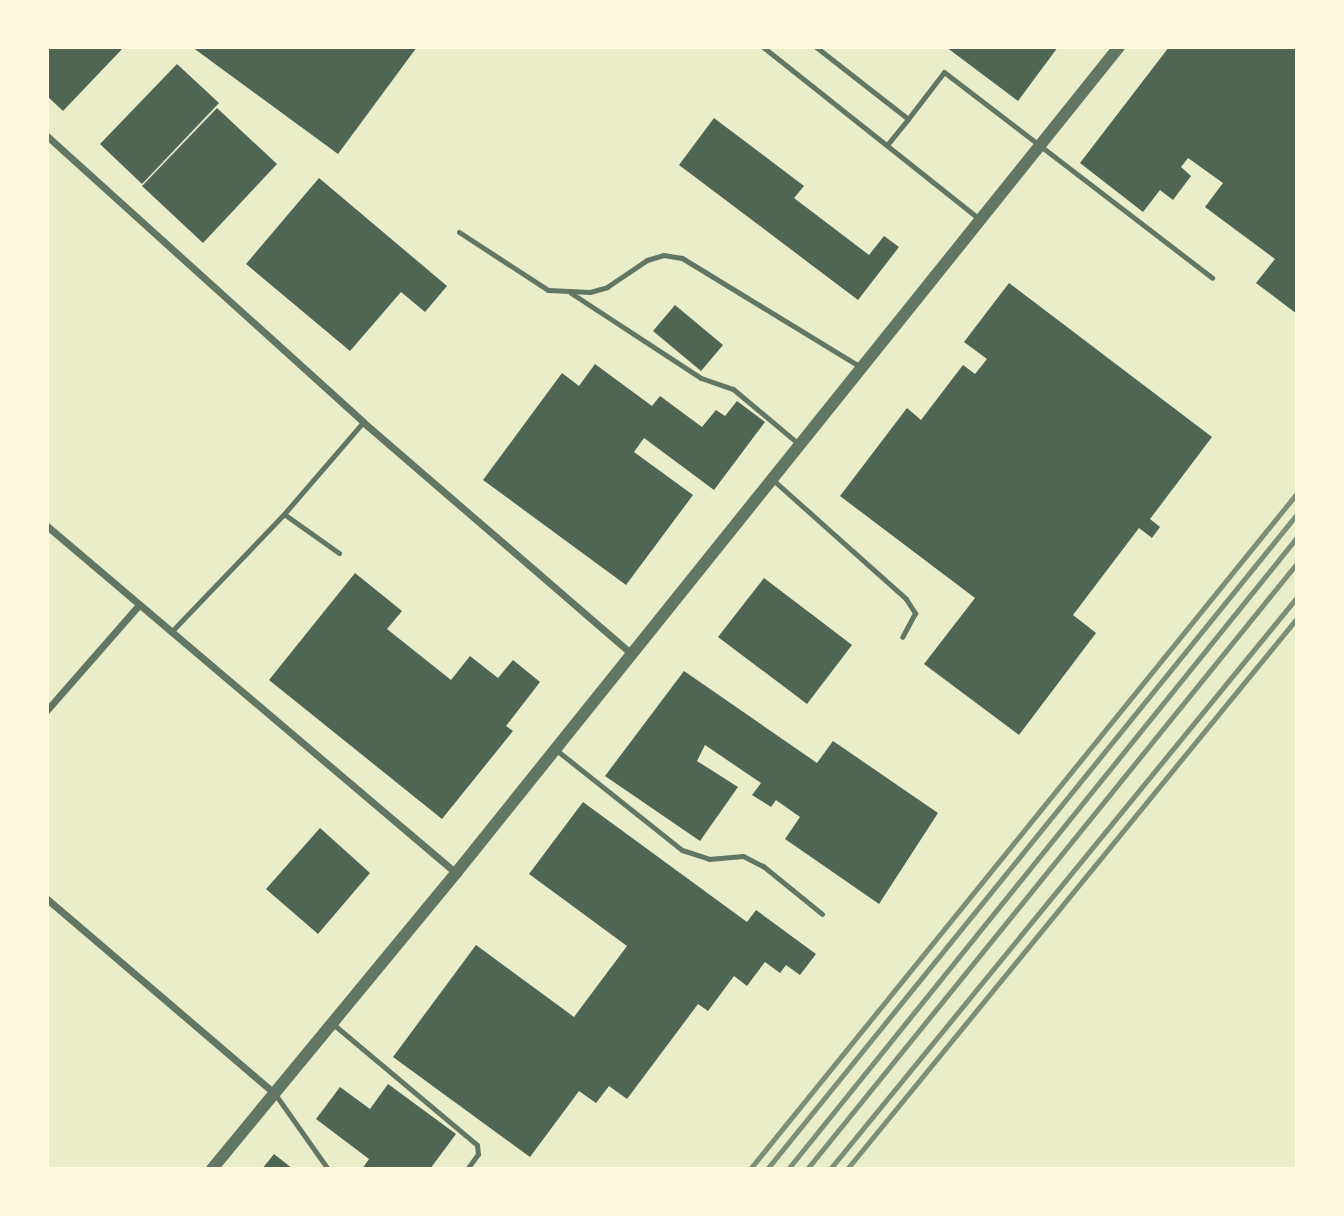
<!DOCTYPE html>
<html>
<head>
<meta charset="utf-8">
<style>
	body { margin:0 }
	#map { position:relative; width:1344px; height:1216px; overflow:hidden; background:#e9edc9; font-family:Commissioner,sans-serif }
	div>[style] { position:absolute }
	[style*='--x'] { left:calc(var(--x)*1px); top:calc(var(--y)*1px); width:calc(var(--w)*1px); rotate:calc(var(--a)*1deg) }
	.building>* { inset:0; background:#4f6655 }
	.service>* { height:5px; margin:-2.5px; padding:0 2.5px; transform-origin:2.5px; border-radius:2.5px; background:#617663 }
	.minor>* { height:7px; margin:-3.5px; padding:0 3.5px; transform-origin:3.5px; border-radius:3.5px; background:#617663 }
	.tertiary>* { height:12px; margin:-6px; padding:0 6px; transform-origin:6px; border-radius:6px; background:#617663 }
	.rail>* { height:5px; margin:-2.5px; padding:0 2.5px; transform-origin:2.5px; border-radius:2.5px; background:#7c8e77 }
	span { translate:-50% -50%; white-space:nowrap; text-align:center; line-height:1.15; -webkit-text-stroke:5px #fefae0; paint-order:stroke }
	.frame { position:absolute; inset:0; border:49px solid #fefae0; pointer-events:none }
</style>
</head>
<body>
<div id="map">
	<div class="building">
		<i style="clip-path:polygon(47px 47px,124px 47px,63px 111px,47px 96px)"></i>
		<i style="clip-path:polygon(192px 47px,417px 47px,338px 154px)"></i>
		<i style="clip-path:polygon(946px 47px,1058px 47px,1018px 101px)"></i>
		<i style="clip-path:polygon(1169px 47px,1297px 47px,1297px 314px,1256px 283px,1275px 259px,1205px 207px,1223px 183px,1188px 158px,1181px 167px,1191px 176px,1173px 200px,1160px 190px,1143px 212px,1080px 163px)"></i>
		<i style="clip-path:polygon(177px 64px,219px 103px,142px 184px,100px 144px)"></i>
		<i style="clip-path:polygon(217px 108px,277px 164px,203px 243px,142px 186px)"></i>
		<i style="clip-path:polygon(714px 118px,804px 186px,794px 198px,869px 255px,884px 236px,899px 247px,858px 300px,679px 165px)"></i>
		<i style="clip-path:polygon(319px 178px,447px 286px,425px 312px,401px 292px,350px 351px,246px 264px)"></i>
		<i style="clip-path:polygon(1009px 283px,1212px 437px,1150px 519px,1160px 527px,1152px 538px,1139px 528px,1073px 615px,1096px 633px,1019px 735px,924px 664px,975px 598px,840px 496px,907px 408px,921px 420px,963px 365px,975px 374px,987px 359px,964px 342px)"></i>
		<i style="clip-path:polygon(675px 305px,723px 345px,701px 371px,653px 331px)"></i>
		<i style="clip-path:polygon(595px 364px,652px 406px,660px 396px,702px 427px,716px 410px,725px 416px,737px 401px,765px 422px,714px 490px,644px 438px,634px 452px,693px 495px,626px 585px,483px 480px,562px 373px,579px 386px)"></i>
		<i style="clip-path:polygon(355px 573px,402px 611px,387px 629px,451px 680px,470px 656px,498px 678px,513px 660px,540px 682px,506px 726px,513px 731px,442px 819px,269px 680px)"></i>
		<i style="clip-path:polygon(764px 578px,852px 645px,807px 704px,718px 637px)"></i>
		<i style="clip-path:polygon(684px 671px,817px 763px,833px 741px,938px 813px,879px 904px,785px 839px,800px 817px,776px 800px,771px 807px,752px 795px,761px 783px,705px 745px,697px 761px,738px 787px,700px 841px,605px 776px)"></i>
		<i style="clip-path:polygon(583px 802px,747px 922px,756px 910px,816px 954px,800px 975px,786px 965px,780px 973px,765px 962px,747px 986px,734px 976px,708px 1011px,698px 1004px,627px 1099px,609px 1086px,596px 1103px,579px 1091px,530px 1157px,393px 1057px,476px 945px,574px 1017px,627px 946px,529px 874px)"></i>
		<i style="clip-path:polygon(320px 828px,370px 873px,318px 934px,266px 889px)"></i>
		<i style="clip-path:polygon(388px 1084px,456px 1134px,430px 1169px,362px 1169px,369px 1159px,316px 1119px,340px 1087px,370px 1109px)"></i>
		<i style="clip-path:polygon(274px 1154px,293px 1169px,262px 1169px)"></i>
	</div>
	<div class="service">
		<i style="--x:763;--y:47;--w:276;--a:38.5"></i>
		<i style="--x:816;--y:47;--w:117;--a:38"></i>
		<i style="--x:908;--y:119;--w:59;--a:-52.5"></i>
		<i style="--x:944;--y:72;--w:338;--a:37.5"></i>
		<i style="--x:887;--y:145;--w:33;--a:-51"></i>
		<i style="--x:459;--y:232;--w:106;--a:33.1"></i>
		<i style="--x:548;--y:290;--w:42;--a:2.7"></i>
		<i style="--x:590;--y:292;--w:18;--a:-16"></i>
		<i style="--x:607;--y:287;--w:48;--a:-34"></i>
		<i style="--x:647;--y:260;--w:17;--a:-17"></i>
		<i style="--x:663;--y:255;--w:19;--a:9"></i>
		<i style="--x:682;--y:258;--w:211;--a:31.4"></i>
		<i style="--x:571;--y:293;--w:155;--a:33.2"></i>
		<i style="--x:701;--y:378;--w:34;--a:19"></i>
		<i style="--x:733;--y:389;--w:87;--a:39.9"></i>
		<i style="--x:772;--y:479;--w:180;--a:41.8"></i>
		<i style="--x:906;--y:599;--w:17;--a:57"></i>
		<i style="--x:915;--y:613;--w:27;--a:118"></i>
		<i style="--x:339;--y:553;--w:67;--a:-144.7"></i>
		<i style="--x:284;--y:514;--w:121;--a:-49.3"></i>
		<i style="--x:171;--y:632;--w:163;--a:-46.2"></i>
		<i style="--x:555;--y:749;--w:162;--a:38.5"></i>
		<i style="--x:682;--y:850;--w:28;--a:18"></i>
		<i style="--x:709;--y:859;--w:34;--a:-5"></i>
		<i style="--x:743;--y:856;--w:22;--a:27"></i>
		<i style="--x:763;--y:866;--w:76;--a:39.1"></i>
		<i style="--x:333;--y:1024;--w:188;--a:40"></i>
		<i style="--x:477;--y:1145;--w:9;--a:84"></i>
		<i style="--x:478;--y:1154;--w:19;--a:126"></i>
		<i style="--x:275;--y:1094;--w:92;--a:54.8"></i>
	</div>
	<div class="minor">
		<i style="--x:47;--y:136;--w:426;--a:42.1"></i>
		<i style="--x:363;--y:422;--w:354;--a:40.8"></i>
		<i style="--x:47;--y:526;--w:536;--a:40.31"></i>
		<i style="--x:47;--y:710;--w:140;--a:-48.8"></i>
		<i style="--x:47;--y:899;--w:300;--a:40.5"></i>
	</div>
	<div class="tertiary">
		<i style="--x:212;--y:1169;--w:384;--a:-50.5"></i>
		<i style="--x:456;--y:873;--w:1059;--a:-51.25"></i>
	</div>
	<div class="rail">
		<i style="--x:750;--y:1169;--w:870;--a:-51.02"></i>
		<i style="--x:767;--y:1169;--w:843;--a:-51.02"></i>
		<i style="--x:788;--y:1169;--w:811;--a:-51.15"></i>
		<i style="--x:807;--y:1169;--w:779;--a:-51.04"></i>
		<i style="--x:830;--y:1169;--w:738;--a:-50.77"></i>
		<i style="--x:847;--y:1169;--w:711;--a:-50.76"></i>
	</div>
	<div class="frame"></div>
</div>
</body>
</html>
